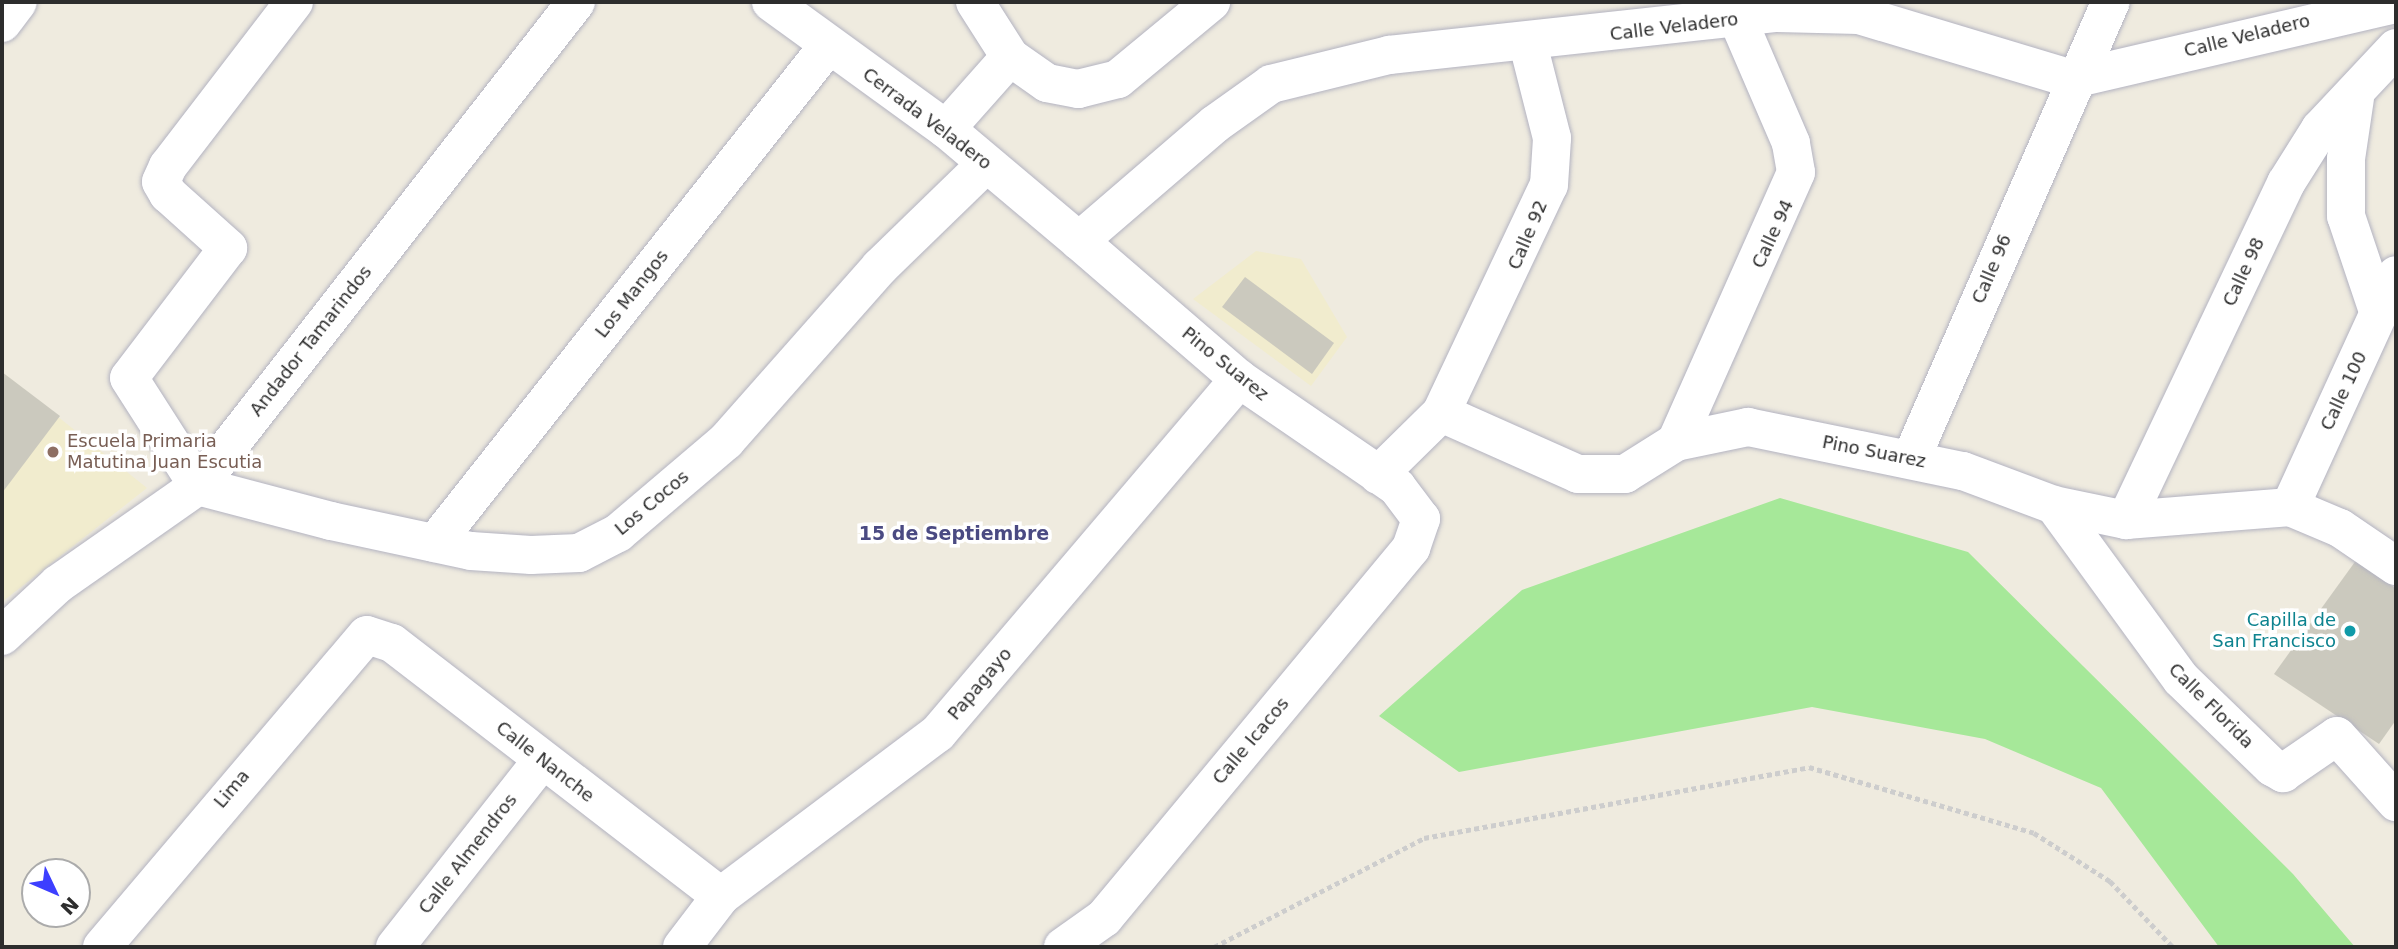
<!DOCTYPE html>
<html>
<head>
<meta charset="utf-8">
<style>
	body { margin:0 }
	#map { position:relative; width:2398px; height:949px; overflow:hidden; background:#efebdf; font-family:"DejaVu Sans",sans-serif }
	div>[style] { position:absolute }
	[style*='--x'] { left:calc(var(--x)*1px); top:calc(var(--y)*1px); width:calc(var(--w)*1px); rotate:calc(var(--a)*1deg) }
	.education>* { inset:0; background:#f1ecce }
	.green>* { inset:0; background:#a6e899 }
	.building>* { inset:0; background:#cbc9be }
	.path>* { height:4.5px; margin-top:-2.25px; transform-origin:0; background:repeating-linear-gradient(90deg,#cdcdcd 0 5px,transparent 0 8.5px) }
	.roads { filter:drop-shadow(0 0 2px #b3b3c1) drop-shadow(0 0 2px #b3b3c1) }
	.minor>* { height:38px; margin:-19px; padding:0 19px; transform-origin:19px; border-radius:19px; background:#fff }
	.tertiary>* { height:38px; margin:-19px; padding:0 19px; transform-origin:19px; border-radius:19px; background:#fff }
	.secondary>* { height:38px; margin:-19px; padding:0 19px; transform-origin:19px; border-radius:19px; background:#fff }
	.dots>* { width:19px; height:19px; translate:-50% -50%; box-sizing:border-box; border:4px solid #fff; border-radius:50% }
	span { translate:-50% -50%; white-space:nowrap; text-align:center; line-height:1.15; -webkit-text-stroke:7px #fff; paint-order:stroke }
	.street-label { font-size:18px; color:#2d2d2d }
	.education-label { font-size:18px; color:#785e54 }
	.left { translate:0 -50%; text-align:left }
	.culture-label { font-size:18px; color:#0d838f }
	.right { translate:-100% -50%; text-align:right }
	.neighbourhood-label { font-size:19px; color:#4a4a82; font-weight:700 }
	.frame { position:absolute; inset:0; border:4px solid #2d2d2d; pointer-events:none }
	.north { position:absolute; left:21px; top:858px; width:70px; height:70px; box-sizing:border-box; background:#fff; border:2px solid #ababab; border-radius:50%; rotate:134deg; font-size:19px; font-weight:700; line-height:28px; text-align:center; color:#2d2d2d }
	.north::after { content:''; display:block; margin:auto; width:24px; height:32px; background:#3d3fff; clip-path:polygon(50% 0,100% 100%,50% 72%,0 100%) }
</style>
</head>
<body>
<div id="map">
	<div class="education">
		<i style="clip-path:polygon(1256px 251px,1301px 259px,1347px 337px,1311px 386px,1193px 299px)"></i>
		<i style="clip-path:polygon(2px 372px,147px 488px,2px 602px)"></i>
	</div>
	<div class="green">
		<i style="clip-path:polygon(1780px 498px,1968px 552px,2293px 874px,2355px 947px,2219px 947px,2101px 788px,1985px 739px,1812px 707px,1459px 772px,1379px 716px,1522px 590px)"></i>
	</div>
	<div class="building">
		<i style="clip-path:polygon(1245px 277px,1334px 343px,1312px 374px,1222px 307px)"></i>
		<i style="clip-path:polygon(2px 372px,60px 416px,2px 493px)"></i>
		<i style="clip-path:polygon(2357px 559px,2396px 589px,2396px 720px,2379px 744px,2274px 674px)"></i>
	</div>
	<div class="path">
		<i style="--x:1214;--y:947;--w:237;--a:-27.4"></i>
		<i style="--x:1424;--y:838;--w:391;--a:-10.4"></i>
		<i style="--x:1809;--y:767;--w:234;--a:16.3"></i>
		<i style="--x:2034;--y:833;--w:90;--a:32.3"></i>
		<i style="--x:2110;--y:881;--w:91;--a:46.3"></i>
	</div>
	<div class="roads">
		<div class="minor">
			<i style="--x:294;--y:2;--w:207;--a:127.5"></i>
			<i style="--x:168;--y:166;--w:17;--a:114"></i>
			<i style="--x:161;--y:182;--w:14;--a:60"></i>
			<i style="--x:168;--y:194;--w:81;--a:42"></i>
			<i style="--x:228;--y:248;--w:163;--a:127.3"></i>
			<i style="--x:129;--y:378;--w:128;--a:57.4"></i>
			<i style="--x:198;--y:486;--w:138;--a:14.7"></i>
			<i style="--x:331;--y:521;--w:143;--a:12.1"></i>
			<i style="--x:471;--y:551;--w:60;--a:3.8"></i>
			<i style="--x:531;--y:555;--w:48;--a:-2.4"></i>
			<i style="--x:579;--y:553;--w:44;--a:-27.1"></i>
			<i style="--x:618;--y:533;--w:142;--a:-40.4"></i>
			<i style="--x:726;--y:441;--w:232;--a:-48.5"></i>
			<i style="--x:880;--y:267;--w:148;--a:-44.2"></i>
			<i style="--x:975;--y:2;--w:65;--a:57.5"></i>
			<i style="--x:1010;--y:57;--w:45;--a:35.1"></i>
			<i style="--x:1047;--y:83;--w:32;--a:11"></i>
			<i style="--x:1078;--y:89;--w:41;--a:-14"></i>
			<i style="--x:1118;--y:79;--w:121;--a:-39.6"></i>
			<i style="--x:2;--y:23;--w:26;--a:-53"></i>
			<i style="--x:2355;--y:98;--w:62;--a:98.4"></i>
			<i style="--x:2346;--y:159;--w:57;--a:90"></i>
			<i style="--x:2346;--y:216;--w:103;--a:71.4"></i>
			<i style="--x:946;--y:129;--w:96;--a:-48.4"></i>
			<i style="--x:1441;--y:413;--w:252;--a:-64.7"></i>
			<i style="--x:1549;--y:185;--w:47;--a:-86.3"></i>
			<i style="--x:1552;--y:138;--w:97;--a:-104.3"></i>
			<i style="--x:1676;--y:442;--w:295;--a:-66"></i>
			<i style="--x:1796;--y:172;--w:29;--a:-100"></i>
			<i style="--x:1791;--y:143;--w:134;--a:-113.3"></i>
			<i style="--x:1911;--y:459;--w:499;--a:-66.4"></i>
			<i style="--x:1378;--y:475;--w:88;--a:-44.5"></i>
			<i style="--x:1441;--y:413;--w:150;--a:24"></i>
			<i style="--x:1578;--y:474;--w:47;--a:0"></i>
			<i style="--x:1625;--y:474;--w:60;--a:-32.1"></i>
			<i style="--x:1676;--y:442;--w:74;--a:-11.8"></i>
			<i style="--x:1748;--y:427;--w:219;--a:11.6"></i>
			<i style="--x:1963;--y:471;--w:97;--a:20.5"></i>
			<i style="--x:2054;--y:505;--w:74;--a:11.8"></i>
			<i style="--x:2126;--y:520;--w:165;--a:-4.5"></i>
			<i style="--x:2290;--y:507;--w:54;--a:22.8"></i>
			<i style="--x:2340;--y:528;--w:68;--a:34.2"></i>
			<i style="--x:2054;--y:505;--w:215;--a:53.9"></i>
			<i style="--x:2181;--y:679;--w:127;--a:44"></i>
			<i style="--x:2272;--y:767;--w:13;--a:29"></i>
			<i style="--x:2283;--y:773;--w:65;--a:-34.4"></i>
			<i style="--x:2337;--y:736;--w:89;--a:48.2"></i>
			<i style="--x:2290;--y:507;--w:255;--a:-65.4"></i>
			<i style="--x:2126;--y:520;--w:373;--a:-64.6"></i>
			<i style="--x:2286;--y:183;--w:64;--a:-57.8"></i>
			<i style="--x:2320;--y:129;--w:111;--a:-46.8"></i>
			<i style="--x:435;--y:543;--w:634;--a:-51.67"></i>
			<i style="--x:2;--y:636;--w:76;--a:-42.9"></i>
			<i style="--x:58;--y:584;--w:171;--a:-35"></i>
			<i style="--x:198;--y:486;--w:614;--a:-52.01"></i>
			<i style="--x:102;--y:947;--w:409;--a:-49.7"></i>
			<i style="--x:367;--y:635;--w:26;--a:18"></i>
			<i style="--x:392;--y:643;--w:415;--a:37.6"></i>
			<i style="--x:395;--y:947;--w:238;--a:-51.8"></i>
			<i style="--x:682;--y:947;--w:64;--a:-52.6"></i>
			<i style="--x:721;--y:896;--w:271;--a:-36.9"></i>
			<i style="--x:938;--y:733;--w:465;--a:-49.6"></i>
		</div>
		<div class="tertiary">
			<i style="--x:771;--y:2;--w:216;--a:36"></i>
			<i style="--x:946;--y:129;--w:174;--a:40.1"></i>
		</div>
		<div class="secondary">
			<i style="--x:1063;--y:947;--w:50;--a:-35.3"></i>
			<i style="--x:1104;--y:918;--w:481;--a:-50.3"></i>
			<i style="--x:1411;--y:548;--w:31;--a:-71"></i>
			<i style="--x:1421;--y:519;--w:40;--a:-127"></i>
			<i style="--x:1397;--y:487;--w:191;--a:-145.6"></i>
			<i style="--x:1239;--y:379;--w:211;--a:-139.2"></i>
			<i style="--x:1079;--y:241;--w:179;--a:-40.7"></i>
			<i style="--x:1215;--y:124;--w:69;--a:-35.5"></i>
			<i style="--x:1271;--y:84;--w:122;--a:-13.8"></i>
			<i style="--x:1389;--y:55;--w:390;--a:-6.2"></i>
			<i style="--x:1777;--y:13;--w:82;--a:1.4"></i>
			<i style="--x:1859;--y:15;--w:223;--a:16.7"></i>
			<i style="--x:2073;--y:79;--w:332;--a:-13.1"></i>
		</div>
	</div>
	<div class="dots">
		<i style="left:53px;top:452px;background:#8d6e63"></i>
		<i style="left:2350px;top:631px;background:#0f9aa8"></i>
	</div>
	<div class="street-label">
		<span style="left:1674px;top:27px;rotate:-7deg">Calle Veladero</span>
		<span style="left:2247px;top:36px;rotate:-14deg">Calle Veladero</span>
		<span style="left:927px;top:119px;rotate:37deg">Cerrada Veladero</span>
		<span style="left:1773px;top:234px;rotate:-65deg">Calle 94</span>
		<span style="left:1528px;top:235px;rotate:-67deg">Calle 92</span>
		<span style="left:1992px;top:269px;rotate:-67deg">Calle 96</span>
		<span style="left:2244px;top:272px;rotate:-65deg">Calle 98</span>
		<span style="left:632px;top:294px;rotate:-52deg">Los Mangos</span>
		<span style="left:311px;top:341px;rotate:-52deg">Andador Tamarindos</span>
		<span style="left:1225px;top:364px;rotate:39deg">Pino Suarez</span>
		<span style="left:2344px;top:391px;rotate:-65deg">Calle 100</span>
		<span style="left:1874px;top:452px;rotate:11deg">Pino Suarez</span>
		<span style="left:652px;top:503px;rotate:-40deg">Los Cocos</span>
		<span style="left:980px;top:684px;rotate:-50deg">Papagayo</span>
		<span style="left:2211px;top:706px;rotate:45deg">Calle Florida</span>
		<span style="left:1251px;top:741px;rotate:-50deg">Calle Icacos</span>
		<span style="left:545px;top:762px;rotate:38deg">Calle Nanche</span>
		<span style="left:232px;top:789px;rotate:-50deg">Lima</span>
		<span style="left:468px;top:854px;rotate:-52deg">Calle Almendros</span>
	</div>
	<div class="education-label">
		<span class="left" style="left:67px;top:452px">Escuela Primaria<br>Matutina Juan Escutia</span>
	</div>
	<div class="culture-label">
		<span class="right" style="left:2336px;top:631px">Capilla de<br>San Francisco</span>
	</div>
	<div class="neighbourhood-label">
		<span style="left:954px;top:534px">15 de Septiembre</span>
	</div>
	<div class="frame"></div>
	<div class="north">N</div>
</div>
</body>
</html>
